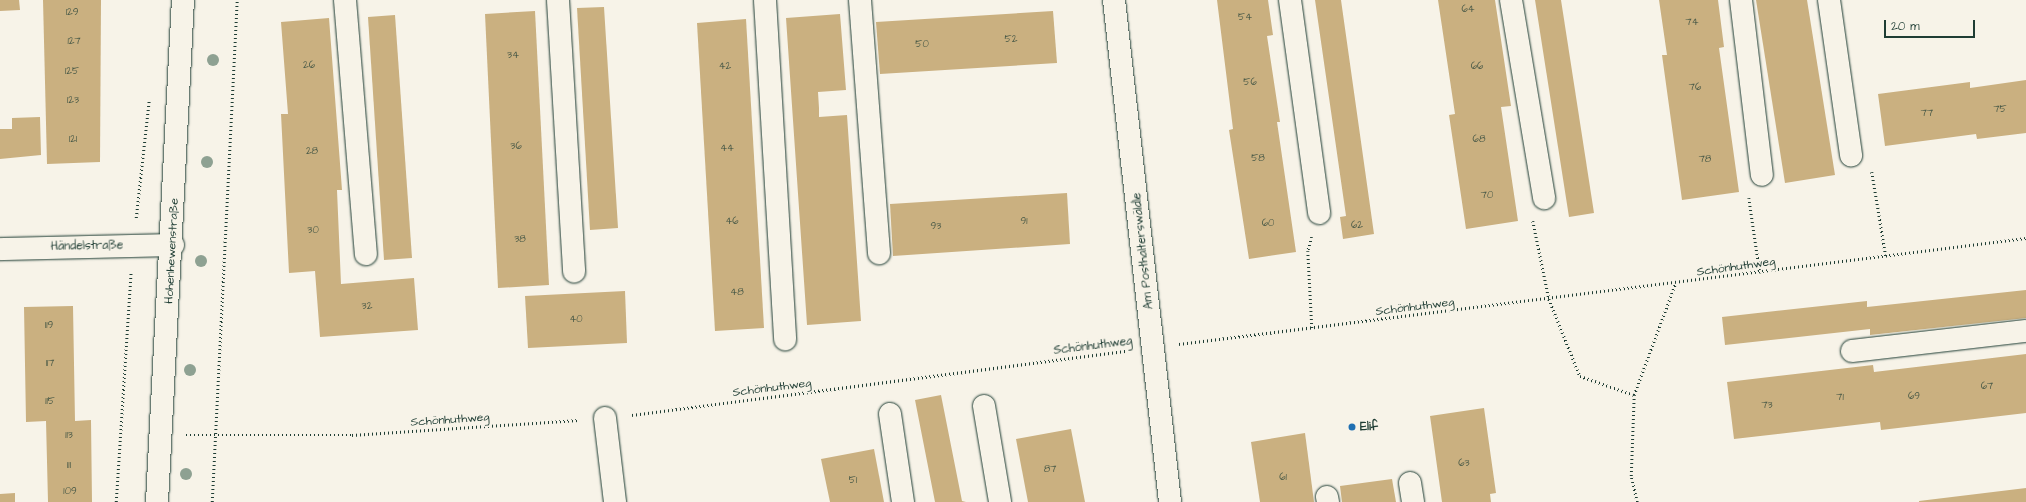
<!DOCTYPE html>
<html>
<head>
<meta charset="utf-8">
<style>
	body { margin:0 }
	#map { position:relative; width:2026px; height:502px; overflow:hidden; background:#f7f3e8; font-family:"Architects Daughter",sans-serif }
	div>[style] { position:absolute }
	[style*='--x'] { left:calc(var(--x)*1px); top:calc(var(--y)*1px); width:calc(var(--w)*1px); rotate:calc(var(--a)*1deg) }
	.building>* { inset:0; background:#cab080 }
	.path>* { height:2.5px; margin-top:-1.25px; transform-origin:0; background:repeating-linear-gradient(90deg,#1f3d34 0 1px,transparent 0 4px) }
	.roads { filter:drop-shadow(0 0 1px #1f3d34) drop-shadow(0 0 1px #1f3d34) }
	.minor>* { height:22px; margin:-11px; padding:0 11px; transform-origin:11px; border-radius:11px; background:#f7f3e8 }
	.trees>* { width:12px; height:12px; margin:-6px; border-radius:50%; background:#8ea192 }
	.dots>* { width:11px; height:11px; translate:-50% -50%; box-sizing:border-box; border:2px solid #f7f3e8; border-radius:50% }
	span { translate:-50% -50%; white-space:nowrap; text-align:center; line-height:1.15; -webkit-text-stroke:3px #f7f3e8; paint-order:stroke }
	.number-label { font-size:10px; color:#4a5a47 }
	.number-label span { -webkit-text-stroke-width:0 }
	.street-label { font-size:12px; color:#1f3d34 }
	.poi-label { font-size:12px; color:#1f3d34; font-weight:700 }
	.left { translate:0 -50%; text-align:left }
	.scale { position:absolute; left:1884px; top:20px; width:91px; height:18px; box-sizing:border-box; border:2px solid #1f3d34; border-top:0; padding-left:5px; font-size:12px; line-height:14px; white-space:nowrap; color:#1f3d34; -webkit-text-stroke:3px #f7f3e8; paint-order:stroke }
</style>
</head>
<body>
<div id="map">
	<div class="building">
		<i style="clip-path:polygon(0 0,19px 0,20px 10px,0 11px)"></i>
		<i style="clip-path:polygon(43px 0,101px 0,100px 162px,47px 164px)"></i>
		<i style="clip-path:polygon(1217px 0,1268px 0,1273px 35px,1267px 36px,1280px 122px,1277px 122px,1296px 252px,1249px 259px,1229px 130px,1233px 129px)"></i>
		<i style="clip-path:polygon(1315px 0,1341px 0,1374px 234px,1343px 239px,1340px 217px,1346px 216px)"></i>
		<i style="clip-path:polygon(1438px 0,1495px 0,1511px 106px,1501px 107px,1518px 221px,1466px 229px,1449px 115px,1455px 114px)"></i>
		<i style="clip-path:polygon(1535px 0,1561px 0,1594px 213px,1569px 217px)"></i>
		<i style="clip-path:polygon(1659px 0,1718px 0,1724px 47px,1719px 48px,1739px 192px,1682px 200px,1662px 55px,1667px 55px)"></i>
		<i style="clip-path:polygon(1756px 0,1807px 0,1835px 175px,1785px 183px)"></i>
		<i style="clip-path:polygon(604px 7px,618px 228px,590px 230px,577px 8px)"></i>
		<i style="clip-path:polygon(535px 11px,549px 285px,498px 288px,485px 14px)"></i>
		<i style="clip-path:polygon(1053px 11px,1057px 63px,880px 74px,876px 22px)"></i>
		<i style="clip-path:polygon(840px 14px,846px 90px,818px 92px,819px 108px,819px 117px,847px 115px,861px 321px,807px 325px,786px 18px)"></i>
		<i style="clip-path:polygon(395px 15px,412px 258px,384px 260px,368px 17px)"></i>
		<i style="clip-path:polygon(329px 18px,342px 190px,337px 190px,341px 284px,414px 278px,418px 330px,320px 337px,315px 271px,289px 273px,281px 114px,288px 114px,281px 22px)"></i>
		<i style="clip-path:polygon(746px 19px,764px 328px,715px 331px,697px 23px)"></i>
		<i style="clip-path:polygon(2026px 80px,2026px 133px,1977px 139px,1976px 134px,1885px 146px,1878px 94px,1970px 82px,1970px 88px)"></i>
		<i style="clip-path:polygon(40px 117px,41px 155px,0 159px,0 129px,12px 129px,12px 118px)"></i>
		<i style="clip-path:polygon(1067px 193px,1070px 244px,893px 256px,890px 204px)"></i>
		<i style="clip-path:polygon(2026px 290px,2026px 318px,1870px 335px,1870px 329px,1725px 345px,1722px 317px,1867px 301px,1867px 307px)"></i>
		<i style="clip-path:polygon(625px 291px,627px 343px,528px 348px,525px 296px)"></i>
		<i style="clip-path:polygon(73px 306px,75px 421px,91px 420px,92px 502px,48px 502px,46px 421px,26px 422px,24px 307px)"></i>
		<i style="clip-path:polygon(2026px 354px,2026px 413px,1881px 430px,1880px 422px,1734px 439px,1727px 382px,1873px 365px,1874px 372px)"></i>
		<i style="clip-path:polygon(941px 395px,962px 501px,966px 502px,935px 502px,915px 400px)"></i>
		<i style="clip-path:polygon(1484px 408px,1496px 493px,1490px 494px,1491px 502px,1442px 502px,1430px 416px)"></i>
		<i style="clip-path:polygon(1071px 429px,1085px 502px,1028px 502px,1016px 439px)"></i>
		<i style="clip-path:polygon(1305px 433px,1314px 502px,1260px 502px,1251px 442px)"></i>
		<i style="clip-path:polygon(874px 449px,884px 502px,830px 502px,821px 459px)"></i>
		<i style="clip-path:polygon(1392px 479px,1396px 502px,1342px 502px,1340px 486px)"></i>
		<i style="clip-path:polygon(2026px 488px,2026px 502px,1919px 502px,1919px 501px)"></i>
		<i style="clip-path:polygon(15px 493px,15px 502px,0 502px,0 494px)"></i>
	</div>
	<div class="path">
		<i style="--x:1872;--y:172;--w:86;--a:80.6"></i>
		<i style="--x:1749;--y:198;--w:76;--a:81.7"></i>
		<i style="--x:136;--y:218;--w:119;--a:-83.7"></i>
		<i style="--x:1533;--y:221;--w:80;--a:78.4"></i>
		<i style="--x:1549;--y:299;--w:83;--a:68.1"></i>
		<i style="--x:1580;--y:376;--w:57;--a:19.4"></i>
		<i style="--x:1312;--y:237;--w:15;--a:106"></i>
		<i style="--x:1308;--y:251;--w:77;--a:87"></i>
		<i style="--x:1179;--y:344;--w:854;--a:-7.13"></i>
		<i style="--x:632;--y:415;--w:499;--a:-7.4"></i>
		<i style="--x:186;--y:435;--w:166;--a:0"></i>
		<i style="--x:352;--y:435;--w:227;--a:-3.8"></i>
		<i style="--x:116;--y:502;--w:229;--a:-86.3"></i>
		<i style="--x:212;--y:502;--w:503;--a:-87.15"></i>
		<i style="--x:1637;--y:502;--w:27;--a:-103"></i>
		<i style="--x:1631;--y:476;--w:81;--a:-87.9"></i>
		<i style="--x:1634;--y:395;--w:118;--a:-69.7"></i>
	</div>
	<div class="roads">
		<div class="minor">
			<i style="--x:345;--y:0;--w:255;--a:85.3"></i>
			<i style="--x:558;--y:0;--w:272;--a:86.6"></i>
			<i style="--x:765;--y:0;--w:340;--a:86.6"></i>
			<i style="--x:860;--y:0;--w:254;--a:85.7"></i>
			<i style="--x:1114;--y:0;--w:505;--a:83.63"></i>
			<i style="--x:1290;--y:0;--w:215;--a:82.2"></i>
			<i style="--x:1511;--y:0;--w:201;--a:80.5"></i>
			<i style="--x:1741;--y:0;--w:176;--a:83.2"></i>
			<i style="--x:1829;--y:0;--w:157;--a:81.9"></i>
			<i style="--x:0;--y:249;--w:173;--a:-1.3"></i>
			<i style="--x:1852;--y:351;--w:175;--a:-6.6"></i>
			<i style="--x:984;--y:406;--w:97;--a:80.5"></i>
			<i style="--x:890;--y:414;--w:89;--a:81.6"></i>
			<i style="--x:605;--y:418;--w:85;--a:83.2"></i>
			<i style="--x:1410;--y:483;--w:19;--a:81"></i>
			<i style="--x:1327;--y:497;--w:5;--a:79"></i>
			<i style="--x:157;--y:502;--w:503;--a:-87.04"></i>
		</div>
	</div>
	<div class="trees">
		<i style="left:213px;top:60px"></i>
		<i style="left:207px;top:162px"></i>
		<i style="left:201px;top:261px"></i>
		<i style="left:190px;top:370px"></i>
		<i style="left:186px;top:474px"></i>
	</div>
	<div class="dots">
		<i style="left:1352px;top:427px;background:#1f6fb2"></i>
	</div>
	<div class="number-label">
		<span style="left:1468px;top:10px">64</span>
		<span style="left:72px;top:13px">129</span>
		<span style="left:1245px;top:18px">54</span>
		<span style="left:1692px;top:23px">74</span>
		<span style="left:1011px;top:40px">52</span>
		<span style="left:74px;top:42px">127</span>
		<span style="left:922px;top:45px">50</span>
		<span style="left:513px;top:56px">34</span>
		<span style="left:309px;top:66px">26</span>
		<span style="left:725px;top:67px">42</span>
		<span style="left:1477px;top:67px">66</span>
		<span style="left:72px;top:72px">125</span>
		<span style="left:1250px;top:83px">56</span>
		<span style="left:1695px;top:88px">76</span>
		<span style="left:73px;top:101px">123</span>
		<span style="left:2000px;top:110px">75</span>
		<span style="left:1927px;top:114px">77</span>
		<span style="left:73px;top:140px">121</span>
		<span style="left:1479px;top:140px">68</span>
		<span style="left:516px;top:147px">36</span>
		<span style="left:727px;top:149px">44</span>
		<span style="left:312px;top:152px">28</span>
		<span style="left:1258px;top:159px">58</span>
		<span style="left:1705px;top:160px">78</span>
		<span style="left:1487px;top:196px">70</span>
		<span style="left:732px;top:222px">46</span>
		<span style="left:1024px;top:222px">91</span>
		<span style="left:1268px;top:224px">60</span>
		<span style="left:1357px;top:226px">62</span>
		<span style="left:936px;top:227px">93</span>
		<span style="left:313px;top:231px">30</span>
		<span style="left:520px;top:240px">38</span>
		<span style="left:737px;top:293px">48</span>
		<span style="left:367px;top:307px">32</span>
		<span style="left:576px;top:320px">40</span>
		<span style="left:49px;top:326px">119</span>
		<span style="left:50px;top:364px">117</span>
		<span style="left:1987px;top:387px">67</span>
		<span style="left:1914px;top:397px">69</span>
		<span style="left:1840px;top:398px">71</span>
		<span style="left:50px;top:402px">115</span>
		<span style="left:1767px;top:406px">73</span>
		<span style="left:69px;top:436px">113</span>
		<span style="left:1464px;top:464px">63</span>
		<span style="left:69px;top:466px">111</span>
		<span style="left:1050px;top:470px">87</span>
		<span style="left:1283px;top:478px">61</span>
		<span style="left:853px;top:481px">51</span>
		<span style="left:70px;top:492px">109</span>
	</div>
	<div class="street-label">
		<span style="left:87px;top:246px;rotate:-1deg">Händelstraße</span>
		<span style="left:172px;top:251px;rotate:-87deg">Hohenhewenstraße</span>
		<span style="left:1143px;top:251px;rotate:-96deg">Am Posthalterswäldle</span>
		<span style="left:1736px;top:267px;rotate:-8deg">Schönhuthweg</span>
		<span style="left:1415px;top:307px;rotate:-7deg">Schönhuthweg</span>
		<span style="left:1093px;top:346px;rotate:-7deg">Schönhuthweg</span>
		<span style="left:772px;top:388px;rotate:-7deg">Schönhuthweg</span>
		<span style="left:450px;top:420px;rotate:-4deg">Schönhuthweg</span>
	</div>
	<div class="poi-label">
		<span class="left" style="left:1360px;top:427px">Elif</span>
	</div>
	<div class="scale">20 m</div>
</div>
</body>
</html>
